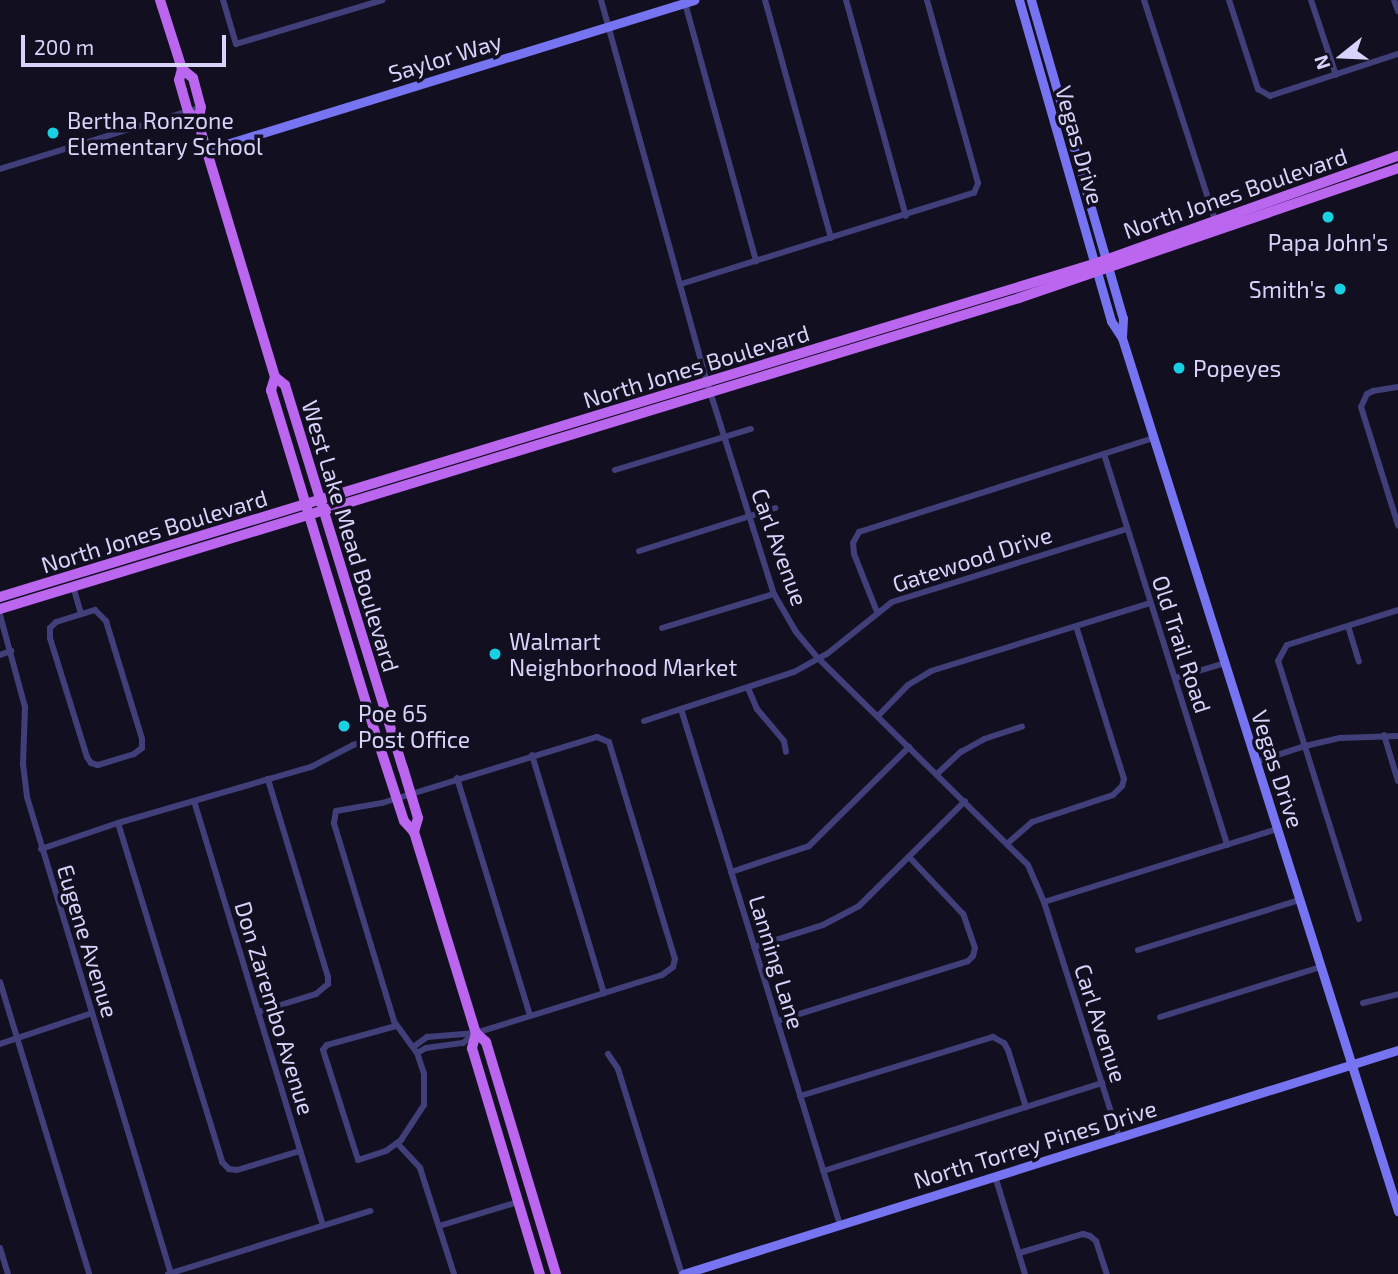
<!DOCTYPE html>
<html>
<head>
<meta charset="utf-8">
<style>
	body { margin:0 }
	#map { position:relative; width:1398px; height:1274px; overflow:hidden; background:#120f20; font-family:"Exo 2",sans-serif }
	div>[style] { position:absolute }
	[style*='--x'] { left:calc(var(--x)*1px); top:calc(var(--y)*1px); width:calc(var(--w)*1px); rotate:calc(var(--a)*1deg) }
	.street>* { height:6px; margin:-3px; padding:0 3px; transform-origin:3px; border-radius:3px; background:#413f7a }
	.secondary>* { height:9px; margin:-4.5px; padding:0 4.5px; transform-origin:4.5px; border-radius:4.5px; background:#7674f0 }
	.primary>* { height:10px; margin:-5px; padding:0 5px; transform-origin:5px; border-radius:5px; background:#ba66ef }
	.dots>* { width:19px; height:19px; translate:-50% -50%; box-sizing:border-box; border:4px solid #120f20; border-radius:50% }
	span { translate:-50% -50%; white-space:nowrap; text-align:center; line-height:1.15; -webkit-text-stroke:7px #120f20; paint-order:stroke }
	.street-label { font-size:23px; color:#d7d3fa }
	.poi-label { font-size:23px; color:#d7d3fa }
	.left { translate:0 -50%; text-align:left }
	.right { translate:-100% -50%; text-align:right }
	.north { position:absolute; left:1307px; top:21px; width:70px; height:70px; -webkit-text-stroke:5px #120f20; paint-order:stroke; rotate:252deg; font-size:19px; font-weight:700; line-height:28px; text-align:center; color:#d7d3fa }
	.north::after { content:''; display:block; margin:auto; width:24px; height:32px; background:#d7d3fa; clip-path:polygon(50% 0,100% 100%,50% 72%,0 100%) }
	.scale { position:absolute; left:21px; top:35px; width:205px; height:32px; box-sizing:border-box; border:4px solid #d7d3fa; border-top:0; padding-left:9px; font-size:21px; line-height:24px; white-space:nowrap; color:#d7d3fa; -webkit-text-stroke:5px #120f20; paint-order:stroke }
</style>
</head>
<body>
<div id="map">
	<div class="street">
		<i style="--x:223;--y:0;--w:46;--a:73.5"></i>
		<i style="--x:236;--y:44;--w:153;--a:-16.7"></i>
		<i style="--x:601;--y:0;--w:396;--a:74.5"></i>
		<i style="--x:707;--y:382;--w:222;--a:72.5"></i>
		<i style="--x:774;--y:594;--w:44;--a:59.9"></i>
		<i style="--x:796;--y:632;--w:35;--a:50"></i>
		<i style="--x:819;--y:659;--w:293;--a:44.6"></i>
		<i style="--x:1028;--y:865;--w:40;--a:66.6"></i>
		<i style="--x:1044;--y:902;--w:247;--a:72.3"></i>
		<i style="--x:765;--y:0;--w:247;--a:74.5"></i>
		<i style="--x:846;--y:0;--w:224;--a:74.5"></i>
		<i style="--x:1144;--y:0;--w:231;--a:72.1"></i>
		<i style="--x:1229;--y:0;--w:94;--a:72"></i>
		<i style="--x:1258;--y:89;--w:14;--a:30"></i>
		<i style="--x:1270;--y:96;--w:135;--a:-18.2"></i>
		<i style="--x:1311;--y:0;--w:79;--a:71.6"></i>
		<i style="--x:1394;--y:0;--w:12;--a:70"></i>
		<i style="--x:685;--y:3;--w:268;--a:74.6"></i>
		<i style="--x:0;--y:169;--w:210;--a:-17.1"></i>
		<i style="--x:681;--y:284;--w:307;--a:-17.3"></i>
		<i style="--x:974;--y:193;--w:11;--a:-68"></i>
		<i style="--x:978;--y:183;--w:190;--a:-105.6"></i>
		<i style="--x:1398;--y:387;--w:25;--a:171"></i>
		<i style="--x:1373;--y:391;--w:7;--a:153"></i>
		<i style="--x:1367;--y:394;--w:14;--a:115"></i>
		<i style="--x:1361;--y:407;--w:124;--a:72.6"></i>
		<i style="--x:1104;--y:454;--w:410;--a:72.5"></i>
		<i style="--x:615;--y:470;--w:142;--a:-16.8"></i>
		<i style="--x:639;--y:551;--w:143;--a:-17.5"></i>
		<i style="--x:73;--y:586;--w:29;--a:74"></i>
		<i style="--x:95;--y:610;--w:16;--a:45"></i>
		<i style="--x:106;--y:621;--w:123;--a:73"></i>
		<i style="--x:142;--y:739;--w:9;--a:90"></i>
		<i style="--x:142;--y:748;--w:10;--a:143"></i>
		<i style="--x:134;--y:754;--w:38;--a:163"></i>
		<i style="--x:98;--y:765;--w:7;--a:-164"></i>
		<i style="--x:91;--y:763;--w:7;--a:-124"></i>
		<i style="--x:87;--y:757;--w:125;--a:-107.3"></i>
		<i style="--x:50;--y:638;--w:10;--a:-90"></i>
		<i style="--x:50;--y:628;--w:8;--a:-45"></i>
		<i style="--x:56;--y:622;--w:41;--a:-17.1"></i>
		<i style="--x:877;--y:612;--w:62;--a:-111.6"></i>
		<i style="--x:854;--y:554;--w:11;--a:-95"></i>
		<i style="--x:853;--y:543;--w:13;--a:-61"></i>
		<i style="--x:859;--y:532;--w:310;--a:-17.7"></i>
		<i style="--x:0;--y:615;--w:95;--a:74.8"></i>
		<i style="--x:25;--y:707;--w:57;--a:92"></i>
		<i style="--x:23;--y:764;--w:33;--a:83"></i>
		<i style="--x:27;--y:797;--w:497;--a:73.2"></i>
		<i style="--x:1348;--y:626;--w:37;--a:73"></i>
		<i style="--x:662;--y:628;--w:117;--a:-16.9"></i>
		<i style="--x:0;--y:655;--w:12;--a:-20"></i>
		<i style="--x:1175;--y:678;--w:52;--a:-16.7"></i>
		<i style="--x:748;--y:688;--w:23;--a:67"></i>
		<i style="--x:757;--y:709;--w:42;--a:49.8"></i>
		<i style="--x:784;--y:741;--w:11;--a:80"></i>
		<i style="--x:681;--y:709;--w:540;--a:72.87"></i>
		<i style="--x:878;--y:716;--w:43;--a:-45.9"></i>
		<i style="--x:908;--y:685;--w:27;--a:-31"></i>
		<i style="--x:931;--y:671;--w:230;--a:-17.2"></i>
		<i style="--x:644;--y:721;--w:158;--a:-18.1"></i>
		<i style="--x:794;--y:672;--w:38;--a:-29"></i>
		<i style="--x:827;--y:654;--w:83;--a:-38.7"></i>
		<i style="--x:892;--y:602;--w:246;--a:-17.3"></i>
		<i style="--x:1384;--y:735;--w:48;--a:73.1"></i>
		<i style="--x:532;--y:755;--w:249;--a:73.2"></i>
		<i style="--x:1256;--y:762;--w:52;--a:-18.1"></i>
		<i style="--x:1305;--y:746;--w:36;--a:-13"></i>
		<i style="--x:1340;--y:738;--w:58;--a:-2"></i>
		<i style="--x:937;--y:774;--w:33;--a:-43"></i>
		<i style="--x:961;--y:752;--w:26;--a:-29"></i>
		<i style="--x:984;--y:739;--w:40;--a:-18"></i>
		<i style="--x:457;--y:778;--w:248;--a:72.9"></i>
		<i style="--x:194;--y:801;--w:443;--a:73.1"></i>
		<i style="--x:118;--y:823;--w:355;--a:72.9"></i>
		<i style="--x:222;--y:1162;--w:10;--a:45"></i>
		<i style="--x:229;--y:1169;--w:8;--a:7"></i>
		<i style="--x:237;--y:1170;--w:66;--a:-16.8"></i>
		<i style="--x:1008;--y:843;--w:32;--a:-41"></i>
		<i style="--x:1032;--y:822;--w:85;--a:-18.4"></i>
		<i style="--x:1113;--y:795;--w:13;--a:-45"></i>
		<i style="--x:1122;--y:786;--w:7;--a:-74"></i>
		<i style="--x:1124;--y:779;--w:160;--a:-107.4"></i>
		<i style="--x:41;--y:849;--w:81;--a:-18.7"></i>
		<i style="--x:118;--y:823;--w:201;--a:-16.2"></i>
		<i style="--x:311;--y:767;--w:47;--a:-27.6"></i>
		<i style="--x:353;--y:745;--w:25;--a:-16"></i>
		<i style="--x:731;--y:872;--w:82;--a:-18.4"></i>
		<i style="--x:809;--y:846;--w:141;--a:-44.7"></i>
		<i style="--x:1044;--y:902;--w:244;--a:-17.4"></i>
		<i style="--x:1359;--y:919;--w:270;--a:-107.4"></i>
		<i style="--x:1278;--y:661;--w:18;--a:-61"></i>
		<i style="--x:1287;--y:645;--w:116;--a:-17.5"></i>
		<i style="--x:754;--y:947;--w:72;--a:-17.7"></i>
		<i style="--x:823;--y:925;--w:41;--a:-27.8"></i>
		<i style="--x:859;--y:906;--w:149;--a:-44.7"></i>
		<i style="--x:1138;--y:950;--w:170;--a:-17.2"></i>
		<i style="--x:0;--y:982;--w:305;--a:73"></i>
		<i style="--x:1363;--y:1003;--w:36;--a:-14"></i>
		<i style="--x:258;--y:1012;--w:61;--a:-17.2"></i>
		<i style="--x:316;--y:994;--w:16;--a:-40"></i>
		<i style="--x:328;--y:984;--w:7;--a:-90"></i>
		<i style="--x:328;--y:977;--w:207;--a:-106.9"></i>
		<i style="--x:1160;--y:1017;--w:169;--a:-17.3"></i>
		<i style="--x:777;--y:1021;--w:200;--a:-17.4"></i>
		<i style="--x:968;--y:961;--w:7;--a:-45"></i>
		<i style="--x:973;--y:956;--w:8;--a:-76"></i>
		<i style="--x:975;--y:948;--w:36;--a:-109"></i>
		<i style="--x:963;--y:914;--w:77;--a:-133.4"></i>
		<i style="--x:396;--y:1026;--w:72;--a:164.6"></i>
		<i style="--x:327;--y:1045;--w:6;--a:129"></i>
		<i style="--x:323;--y:1050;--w:115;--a:72.3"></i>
		<i style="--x:358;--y:1160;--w:29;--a:-18"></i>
		<i style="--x:386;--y:1151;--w:19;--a:-36"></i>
		<i style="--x:401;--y:1140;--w:42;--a:-56.7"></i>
		<i style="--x:424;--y:1105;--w:31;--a:-90"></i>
		<i style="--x:424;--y:1074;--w:22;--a:-108"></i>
		<i style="--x:417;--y:1053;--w:39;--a:-126"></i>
		<i style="--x:394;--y:1021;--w:207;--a:-106.9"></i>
		<i style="--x:334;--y:823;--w:12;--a:-81"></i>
		<i style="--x:336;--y:811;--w:47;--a:-9.9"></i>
		<i style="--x:382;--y:803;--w:225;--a:-17.1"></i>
		<i style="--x:597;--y:737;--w:13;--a:23"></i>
		<i style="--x:609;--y:742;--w:227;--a:73.1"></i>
		<i style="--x:675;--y:959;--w:8;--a:104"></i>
		<i style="--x:673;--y:967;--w:14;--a:144"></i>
		<i style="--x:662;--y:975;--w:195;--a:162.7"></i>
		<i style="--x:476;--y:1033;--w:49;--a:175.3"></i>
		<i style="--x:427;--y:1037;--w:17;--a:144"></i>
		<i style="--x:0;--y:1044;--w:97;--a:-18.6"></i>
		<i style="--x:417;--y:1053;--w:10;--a:-29"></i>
		<i style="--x:426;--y:1048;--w:37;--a:-8"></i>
		<i style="--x:463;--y:1043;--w:14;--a:-39"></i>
		<i style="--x:608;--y:1054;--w:18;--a:56"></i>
		<i style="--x:618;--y:1069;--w:215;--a:72.7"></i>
		<i style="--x:800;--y:1096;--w:202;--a:-17"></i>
		<i style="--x:993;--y:1037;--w:13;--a:29"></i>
		<i style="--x:1004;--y:1043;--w:8;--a:60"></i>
		<i style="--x:1008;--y:1050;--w:60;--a:72.5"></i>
		<i style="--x:397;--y:1143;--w:34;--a:47"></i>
		<i style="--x:420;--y:1168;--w:111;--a:72.2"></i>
		<i style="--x:823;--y:1171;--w:293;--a:-17.5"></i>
		<i style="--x:995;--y:1176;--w:102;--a:73"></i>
		<i style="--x:439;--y:1226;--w:83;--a:-16.9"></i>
		<i style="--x:0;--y:1248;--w:27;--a:73"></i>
		<i style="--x:1019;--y:1253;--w:67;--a:-16.5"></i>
		<i style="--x:1083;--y:1234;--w:7;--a:16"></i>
		<i style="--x:1090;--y:1236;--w:8;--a:40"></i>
		<i style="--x:1096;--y:1241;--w:35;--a:72"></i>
		<i style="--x:168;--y:1274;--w:212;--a:-17.3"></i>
	</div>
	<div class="secondary">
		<i style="--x:1019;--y:0;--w:334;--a:74"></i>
		<i style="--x:1111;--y:321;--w:20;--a:57"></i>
		<i style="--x:1122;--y:338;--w:916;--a:72.46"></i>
		<i style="--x:1031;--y:0;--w:331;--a:73.9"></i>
		<i style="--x:1123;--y:318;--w:20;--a:93"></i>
		<i style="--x:207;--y:150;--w:510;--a:-17.12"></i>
		<i style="--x:683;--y:1274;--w:749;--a:-17.4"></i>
	</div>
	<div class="primary">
		<i style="--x:160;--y:0;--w:72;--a:72.3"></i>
		<i style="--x:182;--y:69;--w:11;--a:105"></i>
		<i style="--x:179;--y:80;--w:32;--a:74"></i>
		<i style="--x:188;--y:111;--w:15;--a:48"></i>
		<i style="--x:198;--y:122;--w:266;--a:73.2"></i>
		<i style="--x:275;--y:377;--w:13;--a:39"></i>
		<i style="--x:285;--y:385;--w:401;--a:72.9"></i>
		<i style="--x:403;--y:768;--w:52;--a:73.3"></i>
		<i style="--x:418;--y:818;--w:15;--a:106"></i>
		<i style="--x:182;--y:69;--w:14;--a:39"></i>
		<i style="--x:193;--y:78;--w:30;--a:75"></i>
		<i style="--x:201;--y:107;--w:15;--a:101"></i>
		<i style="--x:275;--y:377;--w:14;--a:107"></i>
		<i style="--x:271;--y:390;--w:364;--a:73.1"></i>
		<i style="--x:377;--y:738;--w:87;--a:72"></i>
		<i style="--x:404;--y:821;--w:15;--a:48"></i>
		<i style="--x:414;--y:832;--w:210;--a:72.9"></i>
		<i style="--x:476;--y:1033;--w:13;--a:42"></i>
		<i style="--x:486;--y:1042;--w:242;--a:73.2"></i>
		<i style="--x:0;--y:597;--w:1144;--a:-16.93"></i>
		<i style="--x:1094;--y:264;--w:323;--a:-19.6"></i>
		<i style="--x:0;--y:609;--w:1065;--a:-16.97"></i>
		<i style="--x:1019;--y:298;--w:401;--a:-18.9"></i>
		<i style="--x:476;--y:1033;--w:16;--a:105"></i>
		<i style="--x:472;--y:1048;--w:236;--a:73.3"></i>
	</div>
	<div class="dots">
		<i style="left:53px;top:133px;background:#18d0e2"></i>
		<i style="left:1328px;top:217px;background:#18d0e2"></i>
		<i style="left:1340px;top:289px;background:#18d0e2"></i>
		<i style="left:1179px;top:368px;background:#18d0e2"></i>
		<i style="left:495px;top:654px;background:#18d0e2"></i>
		<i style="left:344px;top:726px;background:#18d0e2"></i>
	</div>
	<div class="street-label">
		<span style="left:445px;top:57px;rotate:-17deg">Saylor Way</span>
		<span style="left:1080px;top:145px;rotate:74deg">Vegas Drive</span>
		<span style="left:1235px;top:193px;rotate:-19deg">North Jones Boulevard</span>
		<span style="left:696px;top:366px;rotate:-17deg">North Jones Boulevard</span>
		<span style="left:154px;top:531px;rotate:-17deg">North Jones Boulevard</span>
		<span style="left:351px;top:536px;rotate:73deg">West Lake Mead Boulevard</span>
		<span style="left:780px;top:547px;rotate:70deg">Carl Avenue</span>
		<span style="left:972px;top:559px;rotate:-18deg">Gatewood Drive</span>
		<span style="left:1182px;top:644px;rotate:72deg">Old Trail Road</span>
		<span style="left:1278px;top:769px;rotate:72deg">Vegas Drive</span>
		<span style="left:88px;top:941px;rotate:73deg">Eugene Avenue</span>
		<span style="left:777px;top:962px;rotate:73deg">Lanning Lane</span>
		<span style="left:275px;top:1008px;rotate:73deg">Don Zarembo Avenue</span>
		<span style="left:1101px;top:1023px;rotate:72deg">Carl Avenue</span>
		<span style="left:1035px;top:1144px;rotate:-17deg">North Torrey Pines Drive</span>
	</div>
	<div class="poi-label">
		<span class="left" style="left:67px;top:133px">Bertha Ronzone<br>Elementary School</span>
		<span style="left:1328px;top:242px">Papa John's</span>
		<span class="right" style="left:1326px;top:289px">Smith's</span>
		<span class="left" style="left:1193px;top:368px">Popeyes</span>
		<span class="left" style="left:509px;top:654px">Walmart<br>Neighborhood Market</span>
		<span class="left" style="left:358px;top:726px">Poe 65<br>Post Office</span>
	</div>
	<div class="north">N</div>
	<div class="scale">200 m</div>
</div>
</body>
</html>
